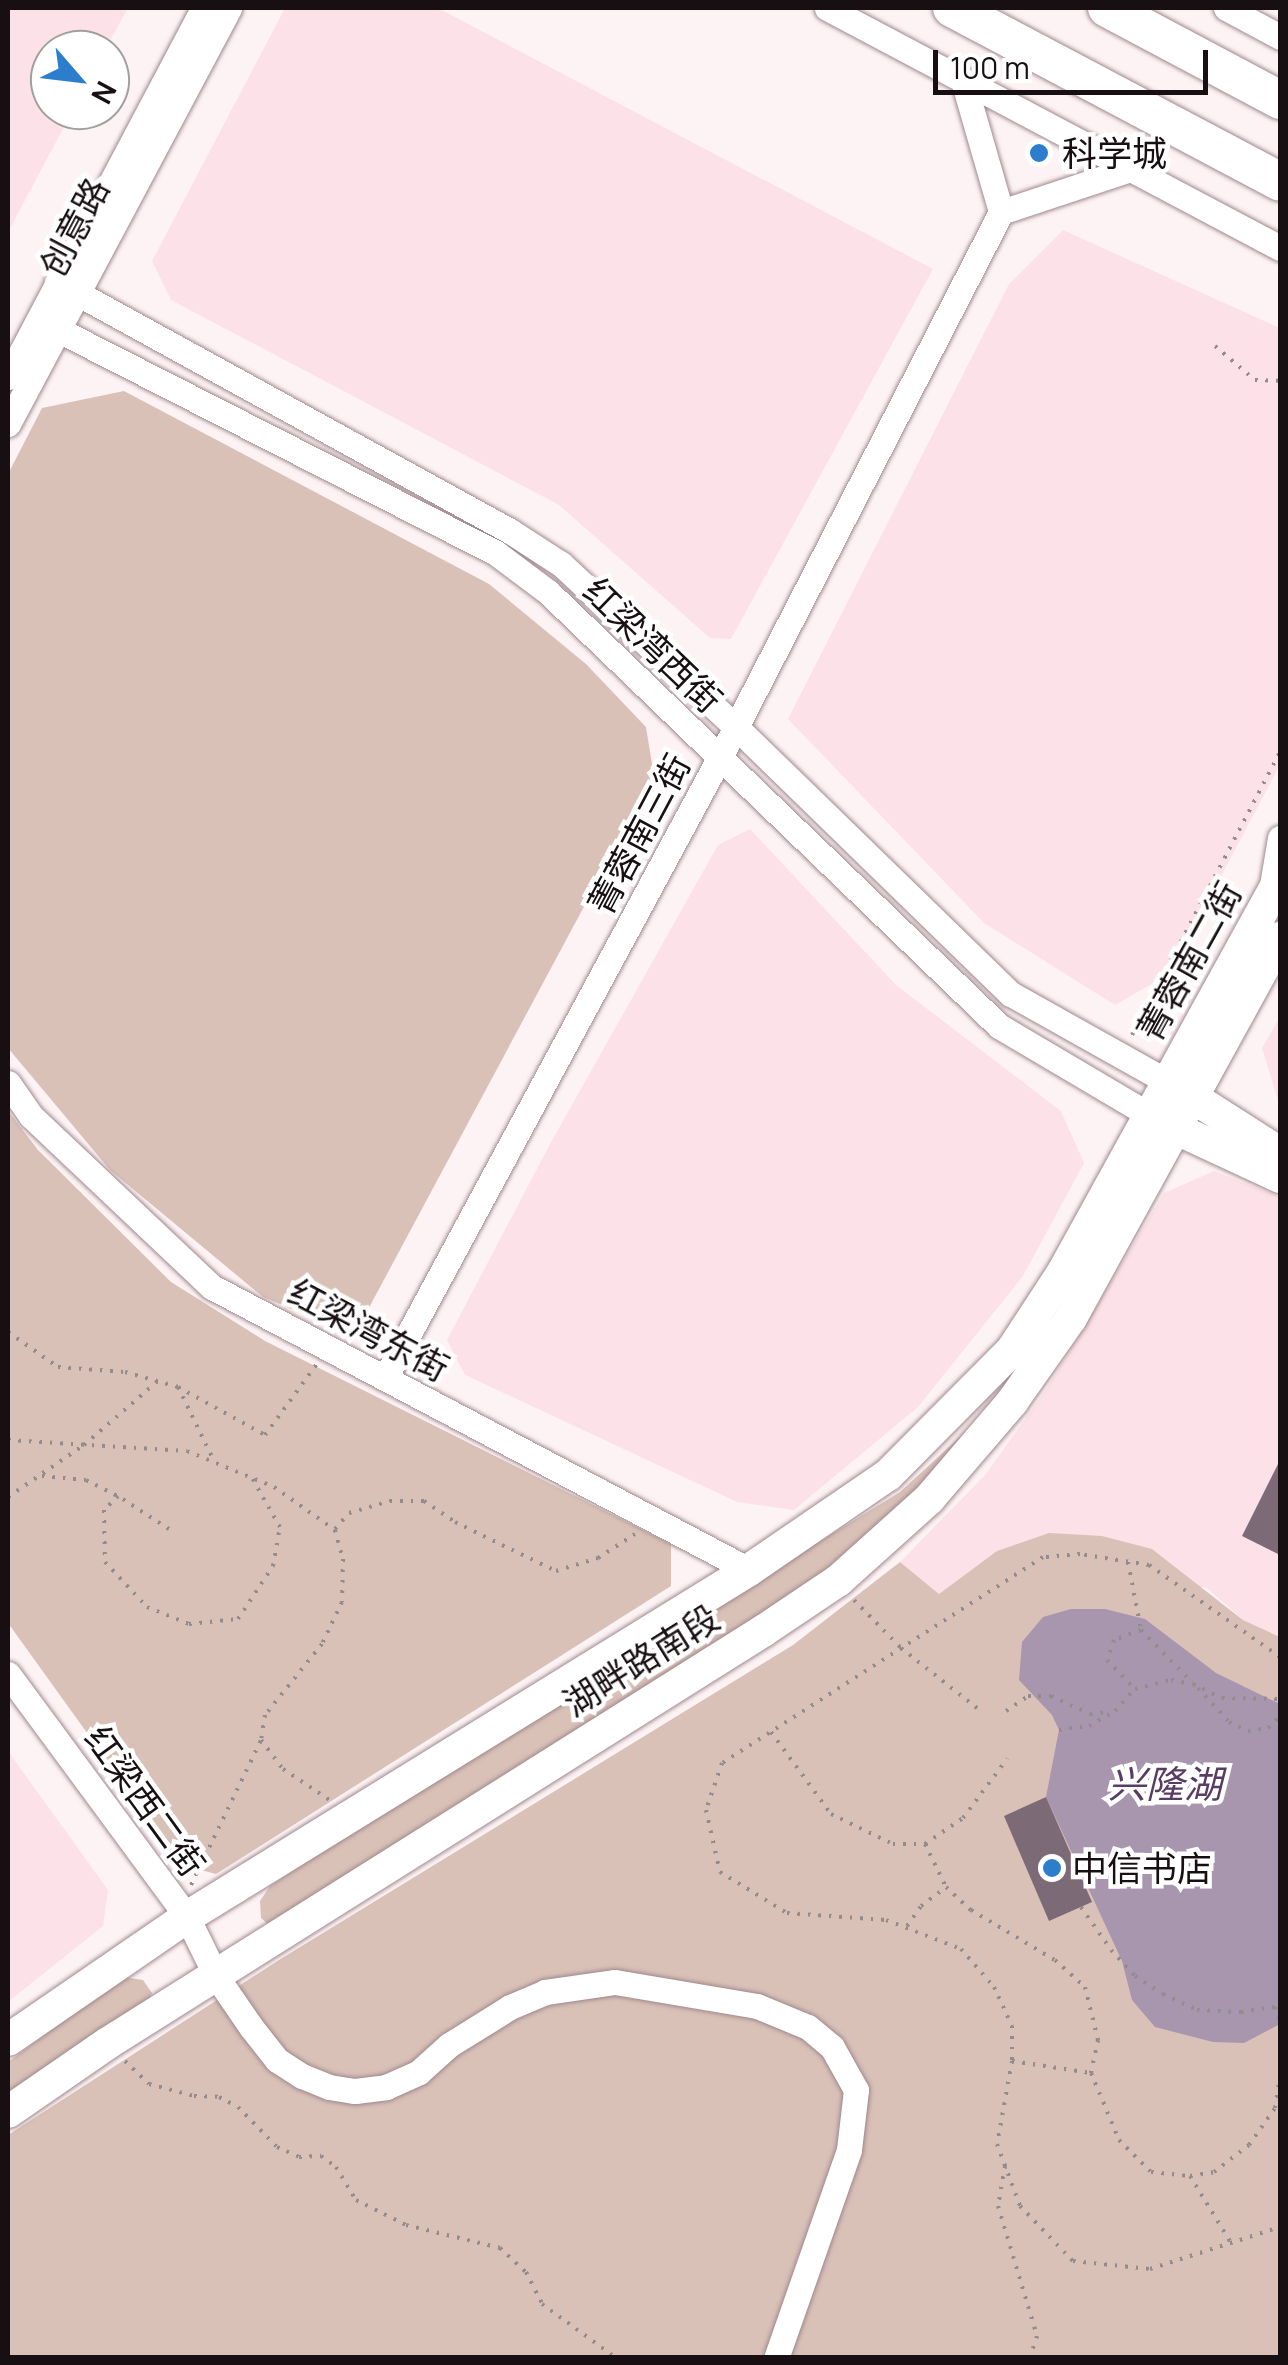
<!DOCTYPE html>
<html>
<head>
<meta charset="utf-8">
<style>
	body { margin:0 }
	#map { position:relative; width:1288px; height:2365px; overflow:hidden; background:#fdf3f5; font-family:Manrope,"Noto Sans SC",sans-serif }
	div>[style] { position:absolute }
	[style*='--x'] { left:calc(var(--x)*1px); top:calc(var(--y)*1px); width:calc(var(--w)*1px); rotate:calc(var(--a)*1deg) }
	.built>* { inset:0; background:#fce1e8 }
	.green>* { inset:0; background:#d9c1b7 }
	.water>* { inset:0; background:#a895ae }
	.building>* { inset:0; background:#7c6a76 }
	.path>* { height:4px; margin-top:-2px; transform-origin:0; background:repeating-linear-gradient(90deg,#948b8d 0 2.5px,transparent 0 10.5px) }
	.roads { filter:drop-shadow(0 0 2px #9f888e) drop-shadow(0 0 2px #9f888e) }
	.minor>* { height:25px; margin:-12.5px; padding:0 12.5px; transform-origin:12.5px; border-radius:12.5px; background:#fff }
	.major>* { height:32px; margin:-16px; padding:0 16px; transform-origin:16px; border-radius:16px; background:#fff }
	.highway>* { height:38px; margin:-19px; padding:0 19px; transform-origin:19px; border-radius:19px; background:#fff }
	.dots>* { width:28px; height:28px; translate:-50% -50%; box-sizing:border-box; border:5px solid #fff; border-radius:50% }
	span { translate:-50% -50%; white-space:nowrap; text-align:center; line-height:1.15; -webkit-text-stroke:9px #fff; paint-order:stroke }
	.poi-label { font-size:35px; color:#170f11 }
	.left { translate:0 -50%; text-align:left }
	.street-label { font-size:35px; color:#170f11 }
	.water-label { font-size:38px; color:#593c63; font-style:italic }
	.frame { position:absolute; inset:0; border:10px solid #170f11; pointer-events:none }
	.north { position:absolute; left:30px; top:30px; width:100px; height:100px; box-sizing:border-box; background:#fff; border:2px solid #a29fa0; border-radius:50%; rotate:118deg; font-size:28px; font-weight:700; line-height:40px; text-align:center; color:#170f11 }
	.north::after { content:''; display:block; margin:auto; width:35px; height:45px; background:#2c7ecd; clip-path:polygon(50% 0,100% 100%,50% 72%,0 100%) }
	.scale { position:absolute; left:933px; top:50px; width:275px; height:45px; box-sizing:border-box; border:5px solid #170f11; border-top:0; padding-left:12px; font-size:30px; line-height:35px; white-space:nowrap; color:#170f11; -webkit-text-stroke:8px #fff; paint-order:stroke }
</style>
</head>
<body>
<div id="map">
	<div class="built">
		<i style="clip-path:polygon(8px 8px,128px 8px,105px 50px,50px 50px,50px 110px,73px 110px,8px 232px)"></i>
		<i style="clip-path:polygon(285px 8px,438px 8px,933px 269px,731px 639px,710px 638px,559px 505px,171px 300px,152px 261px)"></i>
		<i style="clip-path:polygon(1063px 230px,1280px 328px,1280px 765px,1169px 974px,1115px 1005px,984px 923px,788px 719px,1009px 284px)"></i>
		<i style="clip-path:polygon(750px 829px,896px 985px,1061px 1111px,1084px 1163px,1023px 1276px,918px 1407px,794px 1510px,737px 1502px,465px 1375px,447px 1340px,550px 1144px,718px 845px)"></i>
		<i style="clip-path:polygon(1280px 1017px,1280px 1107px,1262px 1048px)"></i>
		<i style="clip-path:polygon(1214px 1171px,1280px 1197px,1280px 1637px,1243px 1620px,1207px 1588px,998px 1551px,939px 1594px,900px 1562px,985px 1475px,1046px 1390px,1164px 1193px)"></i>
		<i style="clip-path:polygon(8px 1751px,108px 1890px,103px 1926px,8px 2002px)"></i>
	</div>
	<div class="green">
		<i style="clip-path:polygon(124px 391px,489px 584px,586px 664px,646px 727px,654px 776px,364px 1317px,328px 1324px,263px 1297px,110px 1170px,8px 1048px,8px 474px,42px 408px)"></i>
		<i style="clip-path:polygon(8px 1111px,38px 1150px,171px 1282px,265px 1341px,671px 1544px,671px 1586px,216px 1874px,182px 1865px,8px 1623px)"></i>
		<i style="clip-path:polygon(986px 1413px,991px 1419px,842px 1567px,268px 1924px,261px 1918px,260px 1901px,270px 1886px,447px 1771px,900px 1492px)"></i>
		<i style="clip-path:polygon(1049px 1533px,1102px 1536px,1152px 1549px,1243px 1620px,1280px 1637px,1280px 2357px,8px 2358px,8px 2135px,279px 1960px,793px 1645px,900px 1562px,939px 1594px,997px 1551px)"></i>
		<i style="clip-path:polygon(123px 1977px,143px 1980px,152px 1993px,145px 2009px,8px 2097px,8px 2062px)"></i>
	</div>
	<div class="water">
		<i style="clip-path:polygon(1071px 1609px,1105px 1609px,1145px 1619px,1216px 1673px,1280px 1704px,1280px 2024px,1244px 2043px,1213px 2042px,1155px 2027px,1132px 2000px,1122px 1961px,1046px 1797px,1059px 1730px,1052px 1715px,1019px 1680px,1022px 1642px,1043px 1617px)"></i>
	</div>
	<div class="building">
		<i style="clip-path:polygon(1280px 1460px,1280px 1555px,1242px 1536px)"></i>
		<i style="clip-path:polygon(1046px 1797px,1092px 1902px,1049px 1921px,1004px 1816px)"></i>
	</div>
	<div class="path">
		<i style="--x:1215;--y:346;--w:52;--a:40.4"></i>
		<i style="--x:1255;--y:380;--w:25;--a:2"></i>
		<i style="--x:1132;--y:1035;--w:319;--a:-62.4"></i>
		<i style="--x:8;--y:1332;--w:61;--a:35"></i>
		<i style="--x:58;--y:1367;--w:67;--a:4.3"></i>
		<i style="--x:125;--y:1372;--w:55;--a:15.8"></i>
		<i style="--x:178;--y:1387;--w:99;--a:28.9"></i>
		<i style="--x:265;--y:1435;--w:87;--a:-53.9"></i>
		<i style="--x:178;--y:1387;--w:80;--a:64.1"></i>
		<i style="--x:8;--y:1440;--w:179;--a:3.5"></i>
		<i style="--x:187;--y:1451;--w:94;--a:22.5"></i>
		<i style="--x:274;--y:1487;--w:75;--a:35.2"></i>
		<i style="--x:335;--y:1530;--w:30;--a:75"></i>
		<i style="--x:343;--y:1559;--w:43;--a:91.3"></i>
		<i style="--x:342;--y:1602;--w:47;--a:115.5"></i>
		<i style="--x:322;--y:1644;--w:91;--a:128.8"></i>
		<i style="--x:265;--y:1715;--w:25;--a:99"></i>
		<i style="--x:261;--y:1740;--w:36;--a:53"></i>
		<i style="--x:283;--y:1769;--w:58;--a:33.7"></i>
		<i style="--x:42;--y:1476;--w:44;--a:5.2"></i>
		<i style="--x:86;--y:1480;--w:36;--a:27"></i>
		<i style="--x:8;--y:1497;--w:92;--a:-34.4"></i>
		<i style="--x:84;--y:1445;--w:98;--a:-40.9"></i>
		<i style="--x:169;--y:1529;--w:61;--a:-147.1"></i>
		<i style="--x:118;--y:1496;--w:20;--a:135"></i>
		<i style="--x:104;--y:1510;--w:52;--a:88.9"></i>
		<i style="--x:105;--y:1562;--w:62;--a:47"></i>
		<i style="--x:147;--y:1607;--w:45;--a:22"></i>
		<i style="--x:189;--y:1624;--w:49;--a:-5.8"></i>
		<i style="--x:238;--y:1619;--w:64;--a:-56.6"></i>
		<i style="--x:273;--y:1566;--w:40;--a:-80"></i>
		<i style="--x:280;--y:1527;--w:56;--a:-119.7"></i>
		<i style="--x:335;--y:1529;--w:21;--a:-49"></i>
		<i style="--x:349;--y:1513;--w:43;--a:-16.3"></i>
		<i style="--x:390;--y:1501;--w:34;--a:0"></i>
		<i style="--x:424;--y:1501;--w:37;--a:34"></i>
		<i style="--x:455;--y:1522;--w:112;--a:25.9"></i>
		<i style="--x:556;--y:1571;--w:44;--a:-17.2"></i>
		<i style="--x:598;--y:1558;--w:44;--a:-33"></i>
		<i style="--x:1128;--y:1562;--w:69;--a:79.2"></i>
		<i style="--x:1141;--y:1630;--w:29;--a:160"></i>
		<i style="--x:1114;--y:1640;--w:21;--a:109"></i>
		<i style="--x:1107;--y:1660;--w:40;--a:46"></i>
		<i style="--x:854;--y:1600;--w:67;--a:45.6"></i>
		<i style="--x:901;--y:1648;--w:97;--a:38.3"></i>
		<i style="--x:1141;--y:1630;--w:71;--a:45.6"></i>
		<i style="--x:1280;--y:1657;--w:160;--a:-144.9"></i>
		<i style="--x:1149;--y:1565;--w:70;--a:-170.9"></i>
		<i style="--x:1080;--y:1554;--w:37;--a:175"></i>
		<i style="--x:1043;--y:1557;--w:381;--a:147.3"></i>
		<i style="--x:722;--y:1763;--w:50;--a:108.8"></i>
		<i style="--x:706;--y:1810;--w:64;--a:77.3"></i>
		<i style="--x:720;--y:1872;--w:79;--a:31.5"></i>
		<i style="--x:787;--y:1913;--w:99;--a:4"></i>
		<i style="--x:886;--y:1920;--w:80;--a:21.1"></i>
		<i style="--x:961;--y:1949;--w:50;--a:49"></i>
		<i style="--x:994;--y:1987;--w:43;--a:65.2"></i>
		<i style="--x:1012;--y:2026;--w:35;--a:90"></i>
		<i style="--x:1012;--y:2061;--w:84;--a:100.2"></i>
		<i style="--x:997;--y:2144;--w:66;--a:69.6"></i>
		<i style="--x:1020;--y:2206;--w:76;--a:46.1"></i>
		<i style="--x:1073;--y:2261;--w:77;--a:5.9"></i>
		<i style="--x:1150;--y:2269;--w:137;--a:-17.9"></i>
		<i style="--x:1198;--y:1688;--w:46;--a:47.6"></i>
		<i style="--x:1229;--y:1722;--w:21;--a:25"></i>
		<i style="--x:1248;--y:1731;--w:20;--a:-9"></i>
		<i style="--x:1268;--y:1728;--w:17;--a:-45"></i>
		<i style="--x:1006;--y:1711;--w:27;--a:-34"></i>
		<i style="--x:1028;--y:1696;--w:23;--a:0"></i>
		<i style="--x:1051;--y:1696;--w:43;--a:24.8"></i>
		<i style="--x:1090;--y:1714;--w:20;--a:-6"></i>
		<i style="--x:1059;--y:1730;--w:30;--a:-8"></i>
		<i style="--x:1089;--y:1726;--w:30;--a:-30"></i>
		<i style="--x:1115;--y:1711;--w:30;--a:-48"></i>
		<i style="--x:1135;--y:1689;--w:37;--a:-14"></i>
		<i style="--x:1171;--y:1680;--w:22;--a:10"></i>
		<i style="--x:1193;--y:1684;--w:32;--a:26"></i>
		<i style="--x:1222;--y:1698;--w:58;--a:1"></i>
		<i style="--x:771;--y:1732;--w:102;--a:53.8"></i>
		<i style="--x:831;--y:1814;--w:69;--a:25.8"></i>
		<i style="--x:893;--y:1844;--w:32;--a:0"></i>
		<i style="--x:925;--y:1844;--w:46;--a:-34.4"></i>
		<i style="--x:963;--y:1818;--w:74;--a:-53.3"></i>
		<i style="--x:925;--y:1844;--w:48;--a:64"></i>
		<i style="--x:946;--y:1887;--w:34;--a:43"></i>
		<i style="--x:971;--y:1910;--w:98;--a:30.8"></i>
		<i style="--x:1055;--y:1960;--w:40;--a:42"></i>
		<i style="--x:1085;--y:1987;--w:55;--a:76.2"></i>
		<i style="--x:1098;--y:2040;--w:34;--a:102"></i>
		<i style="--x:1091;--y:2073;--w:73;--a:67.3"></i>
		<i style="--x:1119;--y:2140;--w:45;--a:45"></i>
		<i style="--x:1151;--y:2172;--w:39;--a:6"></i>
		<i style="--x:1190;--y:2176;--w:24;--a:-9"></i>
		<i style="--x:1214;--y:2172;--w:44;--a:-37.6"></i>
		<i style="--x:1249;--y:2145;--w:45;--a:-54.9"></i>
		<i style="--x:1275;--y:2108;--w:33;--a:-81"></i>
		<i style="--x:191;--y:1885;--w:161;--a:-64.2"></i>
		<i style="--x:1081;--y:1907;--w:52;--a:55.1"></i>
		<i style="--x:1111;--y:1950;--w:35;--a:47"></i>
		<i style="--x:1135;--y:1976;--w:33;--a:33"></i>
		<i style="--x:1163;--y:1994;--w:38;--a:25"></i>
		<i style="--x:1197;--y:2010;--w:44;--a:2.6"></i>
		<i style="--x:1241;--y:2012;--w:39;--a:-9"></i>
		<i style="--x:907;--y:1926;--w:24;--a:-55"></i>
		<i style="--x:921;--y:1906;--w:31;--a:-37"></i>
		<i style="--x:1275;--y:2007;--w:15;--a:70"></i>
		<i style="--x:125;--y:2061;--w:33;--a:44"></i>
		<i style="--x:149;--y:2084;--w:47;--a:14.9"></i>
		<i style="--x:194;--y:2096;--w:25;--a:2"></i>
		<i style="--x:219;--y:2097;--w:21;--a:28"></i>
		<i style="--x:238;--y:2107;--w:56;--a:45.7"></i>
		<i style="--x:277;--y:2147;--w:24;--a:24"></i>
		<i style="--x:299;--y:2157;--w:22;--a:-3"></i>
		<i style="--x:321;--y:2156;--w:19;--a:36"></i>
		<i style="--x:336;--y:2167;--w:39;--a:59"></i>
		<i style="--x:356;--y:2200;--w:56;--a:26.6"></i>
		<i style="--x:406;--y:2225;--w:97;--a:13.7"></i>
		<i style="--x:500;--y:2248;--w:35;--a:43"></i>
		<i style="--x:526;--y:2272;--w:36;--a:63"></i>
		<i style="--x:542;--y:2304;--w:92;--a:36.1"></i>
		<i style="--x:1012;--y:2061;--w:80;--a:8.6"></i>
		<i style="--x:1005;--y:2166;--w:41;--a:99.9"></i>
		<i style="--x:998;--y:2206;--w:136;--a:73.3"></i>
		<i style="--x:1037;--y:2336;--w:23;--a:108"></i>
		<i style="--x:1190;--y:2176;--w:79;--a:58.5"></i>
	</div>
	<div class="roads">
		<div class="minor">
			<i style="--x:827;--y:8;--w:513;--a:27.91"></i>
			<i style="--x:1226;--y:8;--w:61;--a:28.2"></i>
			<i style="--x:963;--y:80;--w:137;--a:73.9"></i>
			<i style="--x:1001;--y:212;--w:136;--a:-18.4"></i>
			<i style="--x:57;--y:282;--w:517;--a:28.8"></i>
			<i style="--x:510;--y:531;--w:61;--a:32.9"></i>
			<i style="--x:561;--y:564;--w:239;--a:43"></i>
			<i style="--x:736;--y:727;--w:383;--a:44.2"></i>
			<i style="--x:1011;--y:994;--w:180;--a:29.3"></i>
			<i style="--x:39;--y:320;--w:513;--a:27.01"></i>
			<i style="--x:496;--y:553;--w:65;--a:36.9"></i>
			<i style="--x:548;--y:592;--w:626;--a:43.9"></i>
			<i style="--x:999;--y:1026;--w:177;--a:30.6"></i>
			<i style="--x:8;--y:377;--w:417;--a:-62.1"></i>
			<i style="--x:8;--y:424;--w:471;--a:-62"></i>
			<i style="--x:1270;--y:897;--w:60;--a:-80.4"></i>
			<i style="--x:8;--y:1083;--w:40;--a:55.1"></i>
			<i style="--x:31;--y:1116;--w:249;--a:43.4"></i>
			<i style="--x:212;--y:1287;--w:607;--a:27.79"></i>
			<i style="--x:385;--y:1378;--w:740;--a:-61.67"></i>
			<i style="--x:736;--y:727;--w:579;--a:-62.77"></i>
			<i style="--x:8;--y:1674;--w:302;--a:53.6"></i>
			<i style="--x:187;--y:1917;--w:66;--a:63.8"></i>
			<i style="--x:216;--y:1976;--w:62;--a:55.5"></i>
			<i style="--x:251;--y:2027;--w:42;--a:51.8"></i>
			<i style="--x:277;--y:2060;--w:30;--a:33"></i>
			<i style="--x:302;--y:2076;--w:29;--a:22"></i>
			<i style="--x:329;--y:2087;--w:26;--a:9"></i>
			<i style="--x:355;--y:2091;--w:31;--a:-7"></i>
			<i style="--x:386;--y:2087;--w:36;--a:-24"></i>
			<i style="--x:419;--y:2072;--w:40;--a:-42"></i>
			<i style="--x:449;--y:2045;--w:72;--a:-31.9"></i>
			<i style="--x:510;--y:2007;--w:38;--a:-23"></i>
			<i style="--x:545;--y:1992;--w:71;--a:-8.1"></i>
			<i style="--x:615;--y:1982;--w:144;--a:9.6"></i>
			<i style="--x:757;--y:2006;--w:55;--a:22.4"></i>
			<i style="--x:808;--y:2027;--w:31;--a:40"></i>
			<i style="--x:832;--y:2047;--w:49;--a:60.8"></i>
			<i style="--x:856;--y:2090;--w:60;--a:96.7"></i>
			<i style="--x:849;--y:2150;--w:220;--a:109.3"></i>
		</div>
		<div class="major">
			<i style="--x:1172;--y:1084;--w:128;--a:32.6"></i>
			<i style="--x:1153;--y:1118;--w:140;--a:24.9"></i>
			<i style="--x:8;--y:2040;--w:217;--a:-34.5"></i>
			<i style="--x:187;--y:1917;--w:660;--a:-31.69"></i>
			<i style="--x:749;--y:1570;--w:168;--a:-34.4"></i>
			<i style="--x:888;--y:1475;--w:176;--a:-45.2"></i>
			<i style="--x:1012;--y:1350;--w:93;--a:-56.8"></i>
			<i style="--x:1063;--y:1272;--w:449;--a:-61.1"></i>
			<i style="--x:8;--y:2112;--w:121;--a:-34.6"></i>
			<i style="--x:108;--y:2043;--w:774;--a:-32.17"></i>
			<i style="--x:763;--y:1631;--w:92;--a:-33.9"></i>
			<i style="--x:839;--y:1580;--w:121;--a:-42"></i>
			<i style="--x:929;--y:1499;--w:128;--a:-49.4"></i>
			<i style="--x:1012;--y:1402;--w:103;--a:-54.9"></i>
			<i style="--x:1071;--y:1318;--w:434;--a:-61.2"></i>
		</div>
		<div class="highway">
			<i style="--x:952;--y:8;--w:371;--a:27.9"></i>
			<i style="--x:1107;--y:8;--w:196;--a:28"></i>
		</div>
	</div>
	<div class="dots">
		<i style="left:1039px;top:153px;background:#2c7ecd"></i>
		<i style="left:1052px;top:1868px;background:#2c7ecd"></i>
	</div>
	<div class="poi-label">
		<span class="left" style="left:1062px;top:153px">科学城</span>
		<span class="left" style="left:1072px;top:1868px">中信书店</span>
	</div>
	<div class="street-label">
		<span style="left:74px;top:227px;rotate:-62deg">创意路</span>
		<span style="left:653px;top:645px;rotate:44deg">红梁湾西街</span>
		<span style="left:639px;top:834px;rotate:-62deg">菁蓉南三街</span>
		<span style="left:1189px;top:961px;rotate:-61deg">菁蓉南二街</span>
		<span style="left:369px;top:1330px;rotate:28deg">红梁湾东街</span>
		<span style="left:641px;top:1660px;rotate:-32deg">湖畔路南段</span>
		<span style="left:145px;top:1801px;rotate:54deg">红梁西二街</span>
	</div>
	<div class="water-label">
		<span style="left:1165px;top:1784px">兴隆湖</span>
	</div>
	<div class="frame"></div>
	<div class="north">N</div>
	<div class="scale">100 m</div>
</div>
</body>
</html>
